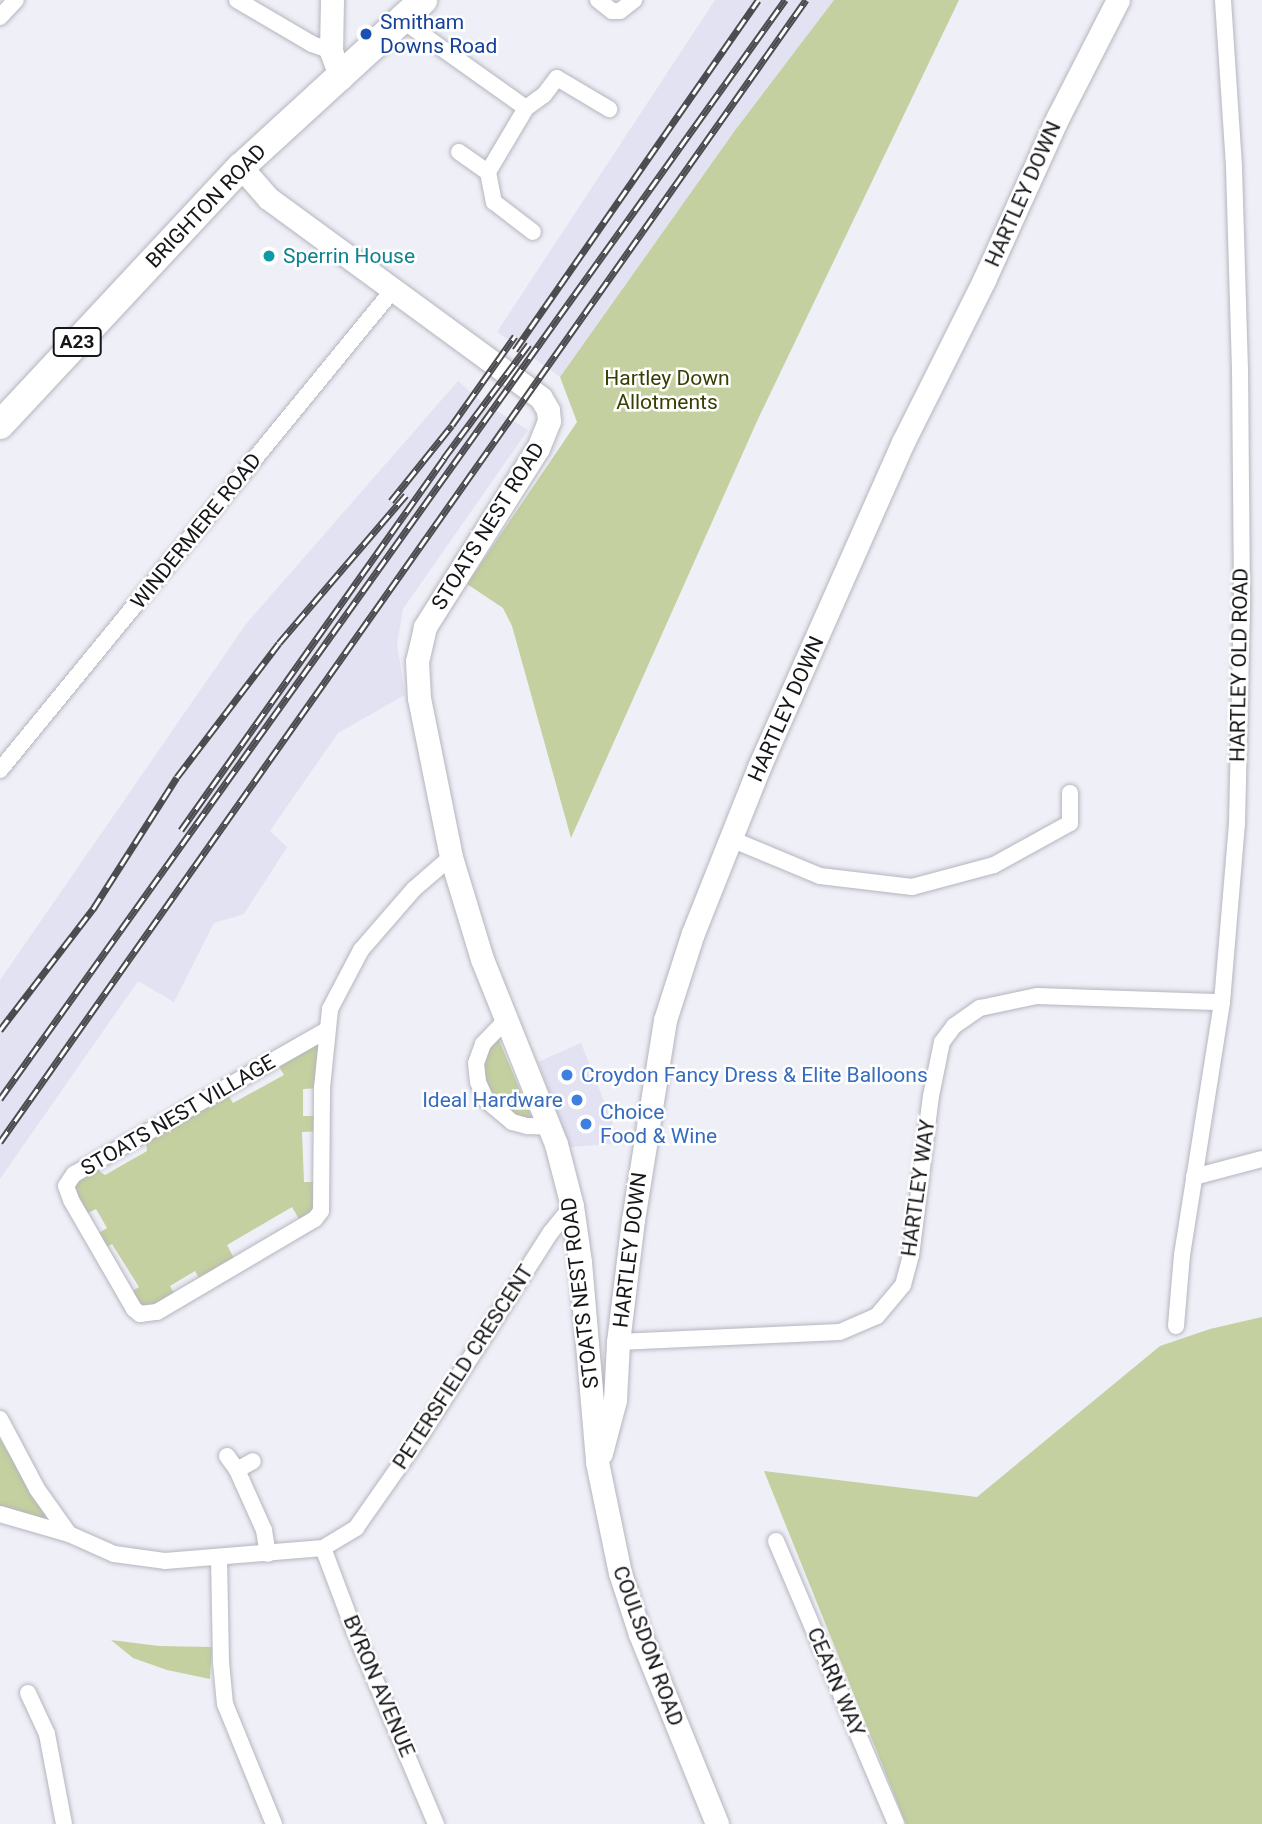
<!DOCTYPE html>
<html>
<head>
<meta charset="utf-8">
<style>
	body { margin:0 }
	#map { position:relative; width:1262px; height:1824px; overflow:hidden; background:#efeff8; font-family:Roboto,sans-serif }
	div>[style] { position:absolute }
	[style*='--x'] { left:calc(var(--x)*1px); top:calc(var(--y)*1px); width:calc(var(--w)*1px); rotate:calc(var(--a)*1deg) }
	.built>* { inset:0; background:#e2e2f2 }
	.green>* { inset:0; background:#c4d09f }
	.roads { filter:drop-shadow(0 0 2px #b5b5be) drop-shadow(0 0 2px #b5b5be) }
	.street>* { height:16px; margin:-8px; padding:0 8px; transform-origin:8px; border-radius:8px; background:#fff }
	.secondary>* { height:23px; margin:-11.5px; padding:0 11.5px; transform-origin:11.5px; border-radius:11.5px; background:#fff }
	.highway>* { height:28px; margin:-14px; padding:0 14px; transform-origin:14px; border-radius:14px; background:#fff }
	.rail>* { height:7px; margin-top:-3.5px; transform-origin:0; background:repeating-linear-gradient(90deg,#fff 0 13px,#4c4c50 0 26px); box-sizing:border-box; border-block:2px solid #4c4c50 }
	.dots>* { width:19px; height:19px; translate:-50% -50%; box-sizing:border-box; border:4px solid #fff; border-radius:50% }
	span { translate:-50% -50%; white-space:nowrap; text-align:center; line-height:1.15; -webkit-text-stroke:5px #fff; paint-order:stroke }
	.shield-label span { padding:2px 5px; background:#fff; border:2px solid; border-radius:5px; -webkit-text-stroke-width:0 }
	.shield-label { font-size:19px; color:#161619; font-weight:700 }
	.transit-label { font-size:21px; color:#164399 }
	.left { translate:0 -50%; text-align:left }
	.street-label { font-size:21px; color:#161619 }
	.culture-label { font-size:21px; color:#0d838f }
	.park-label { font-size:21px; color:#374000 }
	.shop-label { font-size:21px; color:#366cbe }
	.right { translate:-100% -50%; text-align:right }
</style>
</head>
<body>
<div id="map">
	<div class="built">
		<i style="clip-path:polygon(715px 0,834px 0,736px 129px,560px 377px,497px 332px)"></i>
		<i style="clip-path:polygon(458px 381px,482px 402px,528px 430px,403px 609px,397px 644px,405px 695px,338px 733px,270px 831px,287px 847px,244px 914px,214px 923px,174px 1002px,138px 981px,0 1179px,0 980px,246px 624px)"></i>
		<i style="clip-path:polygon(581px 1043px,617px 1134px,612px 1144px,570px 1147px,538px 1062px)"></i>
	</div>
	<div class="green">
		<i style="clip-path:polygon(834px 0,959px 0,758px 419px,571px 838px,512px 626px,503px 608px,467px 584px,577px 422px,560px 377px,736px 129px)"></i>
		<i style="clip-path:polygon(325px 1031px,322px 1088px,303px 1089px,303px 1116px,322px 1116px,322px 1131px,302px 1132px,304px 1182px,324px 1182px,324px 1201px,303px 1226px,292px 1207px,227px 1245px,237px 1264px,203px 1285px,195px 1271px,170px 1286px,177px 1299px,148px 1314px,126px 1295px,139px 1287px,112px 1244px,100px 1251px,92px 1237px,107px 1228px,96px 1209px,80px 1217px,71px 1200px,74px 1174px,90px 1165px,105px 1175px,147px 1151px,145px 1134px,225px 1090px,233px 1103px,284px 1075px,275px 1060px)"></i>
		<i style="clip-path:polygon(496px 1033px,534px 1123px,513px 1118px,483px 1086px,481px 1061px)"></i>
		<i style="clip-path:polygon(1262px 1317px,1262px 1824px,906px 1824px,764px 1471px,977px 1497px,1160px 1346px,1210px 1329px)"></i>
		<i style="clip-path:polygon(0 1439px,46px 1515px,42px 1521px,0 1507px)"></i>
		<i style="clip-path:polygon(111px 1640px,159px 1646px,212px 1647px,210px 1679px,167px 1670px,133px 1658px)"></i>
	</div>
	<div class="roads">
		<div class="street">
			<i style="--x:237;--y:0;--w:87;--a:30.4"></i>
			<i style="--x:312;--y:44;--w:20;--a:20"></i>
			<i style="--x:598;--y:0;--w:18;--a:38"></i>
			<i style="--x:612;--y:11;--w:8;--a:0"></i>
			<i style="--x:620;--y:11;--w:18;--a:-38"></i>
			<i style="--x:0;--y:17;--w:23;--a:-47"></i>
			<i style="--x:402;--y:20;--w:152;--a:35.4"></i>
			<i style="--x:459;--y:152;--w:35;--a:35"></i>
			<i style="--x:488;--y:172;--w:31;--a:79"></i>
			<i style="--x:494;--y:202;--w:49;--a:37.6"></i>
			<i style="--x:488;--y:172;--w:74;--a:-59.3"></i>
			<i style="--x:526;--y:108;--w:22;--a:-36"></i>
			<i style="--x:544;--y:95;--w:21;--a:-53"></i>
			<i style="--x:557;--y:78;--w:61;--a:30.8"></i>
			<i style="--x:0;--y:770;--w:619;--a:-50.7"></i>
			<i style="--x:731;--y:839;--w:96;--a:22.6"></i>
			<i style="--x:820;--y:876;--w:93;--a:6.8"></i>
			<i style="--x:912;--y:887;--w:85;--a:-15"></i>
			<i style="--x:994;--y:865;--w:87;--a:-28.9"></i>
			<i style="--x:1070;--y:823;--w:30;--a:-90"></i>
			<i style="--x:505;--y:1021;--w:32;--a:134"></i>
			<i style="--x:483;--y:1044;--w:20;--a:110"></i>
			<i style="--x:476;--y:1063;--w:19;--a:84"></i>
			<i style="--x:478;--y:1082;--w:20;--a:66"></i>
			<i style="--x:486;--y:1100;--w:34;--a:40"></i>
			<i style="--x:512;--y:1122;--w:16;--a:15"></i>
			<i style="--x:527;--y:1126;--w:23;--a:2"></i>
			<i style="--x:325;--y:1031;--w:289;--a:150.3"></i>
			<i style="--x:74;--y:1174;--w:14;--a:124"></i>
			<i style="--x:66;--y:1186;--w:15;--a:70"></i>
			<i style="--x:71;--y:1200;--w:126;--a:60"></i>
			<i style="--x:134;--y:1309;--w:8;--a:40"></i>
			<i style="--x:140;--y:1314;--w:17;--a:-7"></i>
			<i style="--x:157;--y:1312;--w:183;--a:-30.5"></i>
			<i style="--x:315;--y:1219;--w:10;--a:-53"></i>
			<i style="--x:321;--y:1211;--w:123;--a:-89.5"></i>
			<i style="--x:322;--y:1088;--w:79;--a:-84.2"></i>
			<i style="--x:330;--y:1009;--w:67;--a:-62.3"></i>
			<i style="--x:361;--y:950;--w:81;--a:-49"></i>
			<i style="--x:414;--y:889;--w:49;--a:-40.9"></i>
			<i style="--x:1194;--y:1177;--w:70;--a:-14.8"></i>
			<i style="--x:1176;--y:1326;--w:71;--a:-85.2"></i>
			<i style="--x:1182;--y:1255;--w:256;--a:-81"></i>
			<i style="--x:1222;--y:1002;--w:179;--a:-85.2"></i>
			<i style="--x:1237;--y:824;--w:227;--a:-88.7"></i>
			<i style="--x:1242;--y:597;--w:227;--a:-90.5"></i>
			<i style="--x:1240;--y:370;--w:204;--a:-91.7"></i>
			<i style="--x:1234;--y:166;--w:166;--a:-93.8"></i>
			<i style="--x:618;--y:1342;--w:222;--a:-2.6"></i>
			<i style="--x:840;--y:1332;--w:40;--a:-23.4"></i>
			<i style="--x:877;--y:1316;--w:40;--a:-50"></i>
			<i style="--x:903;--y:1285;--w:30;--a:-75"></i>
			<i style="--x:911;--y:1256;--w:161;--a:-82.9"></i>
			<i style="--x:931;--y:1096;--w:55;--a:-78.5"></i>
			<i style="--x:942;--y:1042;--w:20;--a:-53"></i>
			<i style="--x:954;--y:1026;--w:32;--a:-35"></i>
			<i style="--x:980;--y:1008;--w:58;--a:-11.9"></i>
			<i style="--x:1037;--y:996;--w:185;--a:1.9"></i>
			<i style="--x:0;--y:1419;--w:79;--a:62.1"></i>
			<i style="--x:37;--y:1489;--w:55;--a:54.6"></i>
			<i style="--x:227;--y:1456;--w:17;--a:54"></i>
			<i style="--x:237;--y:1470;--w:66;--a:65.8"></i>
			<i style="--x:264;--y:1530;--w:24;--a:81"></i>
			<i style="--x:237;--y:1470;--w:18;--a:-29"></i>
			<i style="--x:0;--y:1514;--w:72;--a:16.2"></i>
			<i style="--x:69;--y:1534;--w:49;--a:24"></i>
			<i style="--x:114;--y:1554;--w:51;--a:7.8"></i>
			<i style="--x:165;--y:1561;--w:159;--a:-4.7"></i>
			<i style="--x:323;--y:1548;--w:39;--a:-31"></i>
			<i style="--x:356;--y:1528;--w:113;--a:-55"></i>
			<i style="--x:421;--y:1435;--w:241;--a:-57.4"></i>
			<i style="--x:551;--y:1232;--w:33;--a:-51"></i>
			<i style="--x:776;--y:1541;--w:307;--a:67"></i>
			<i style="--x:323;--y:1548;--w:88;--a:69.3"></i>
			<i style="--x:354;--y:1630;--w:211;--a:67.1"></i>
			<i style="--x:219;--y:1558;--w:104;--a:88.9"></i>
			<i style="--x:221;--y:1662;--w:42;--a:84.6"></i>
			<i style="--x:225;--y:1704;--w:130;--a:67.8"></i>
			<i style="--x:28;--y:1693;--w:45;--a:65.1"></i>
			<i style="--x:47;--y:1734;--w:92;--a:79.3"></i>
		</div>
		<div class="secondary">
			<i style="--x:332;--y:0;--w:51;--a:91.1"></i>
			<i style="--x:331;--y:51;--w:29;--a:70"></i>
			<i style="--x:241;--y:167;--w:41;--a:48.9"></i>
			<i style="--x:268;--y:198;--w:338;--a:36.2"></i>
			<i style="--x:541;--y:398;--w:14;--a:60"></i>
			<i style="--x:548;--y:410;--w:11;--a:85"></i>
			<i style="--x:549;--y:421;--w:29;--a:112"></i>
			<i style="--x:538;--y:448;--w:212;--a:122.3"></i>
			<i style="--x:425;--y:627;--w:35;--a:103"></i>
			<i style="--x:417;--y:661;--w:37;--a:87"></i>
			<i style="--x:419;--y:698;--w:162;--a:78.6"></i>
			<i style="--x:451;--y:857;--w:107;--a:73.1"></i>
			<i style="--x:482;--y:959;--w:199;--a:68.2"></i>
			<i style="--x:556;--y:1144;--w:64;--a:75.5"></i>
			<i style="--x:572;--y:1206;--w:57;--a:81.9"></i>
			<i style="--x:580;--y:1262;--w:201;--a:85.1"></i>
			<i style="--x:597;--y:1462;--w:113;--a:78.3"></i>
			<i style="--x:620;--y:1573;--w:64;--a:71.8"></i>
			<i style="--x:640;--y:1634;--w:205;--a:67.9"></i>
			<i style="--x:601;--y:1453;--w:55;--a:-75.2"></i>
			<i style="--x:615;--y:1400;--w:58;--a:-87"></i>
			<i style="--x:618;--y:1342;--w:123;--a:-83"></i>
			<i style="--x:633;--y:1220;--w:203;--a:-80.9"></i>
			<i style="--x:665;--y:1020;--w:91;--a:-72.2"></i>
			<i style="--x:693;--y:933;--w:179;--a:-68.3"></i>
			<i style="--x:759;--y:767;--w:355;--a:-66.1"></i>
			<i style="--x:903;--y:442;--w:181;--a:-63.4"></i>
			<i style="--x:984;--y:280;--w:179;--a:-65.6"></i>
			<i style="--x:1058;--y:117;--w:131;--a:-62.9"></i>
		</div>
		<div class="highway">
			<i style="--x:0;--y:425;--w:353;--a:-47"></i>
			<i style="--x:241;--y:167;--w:247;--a:-42.5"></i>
		</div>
	</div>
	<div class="rail">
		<i style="--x:515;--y:350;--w:426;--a:-55.2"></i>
		<i style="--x:391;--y:501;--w:97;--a:-51.2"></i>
		<i style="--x:452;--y:425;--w:109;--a:-54.7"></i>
		<i style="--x:181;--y:830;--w:456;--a:-54.7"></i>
		<i style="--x:444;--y:458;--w:142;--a:-53.3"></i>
		<i style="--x:0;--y:1030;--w:153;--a:-52.5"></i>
		<i style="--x:93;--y:909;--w:156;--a:-57.5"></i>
		<i style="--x:177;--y:777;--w:168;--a:-52.7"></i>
		<i style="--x:279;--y:643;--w:195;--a:-49.4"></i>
		<i style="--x:0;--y:1099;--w:1351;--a:-54.46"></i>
		<i style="--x:0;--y:1142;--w:1398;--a:-54.79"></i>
	</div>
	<div class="dots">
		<i style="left:366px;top:34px;background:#1a4fb4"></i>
		<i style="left:269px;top:256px;background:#0f9aa8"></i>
		<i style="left:567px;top:1075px;background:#3f7fe0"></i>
		<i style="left:577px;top:1100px;background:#3f7fe0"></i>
		<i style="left:586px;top:1124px;background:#3f7fe0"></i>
	</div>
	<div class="shield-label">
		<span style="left:77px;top:342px">A23</span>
	</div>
	<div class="transit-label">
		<span class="left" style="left:380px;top:34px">Smitham<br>Downs Road</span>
	</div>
	<div class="street-label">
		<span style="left:1023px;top:194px;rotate:-66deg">HARTLEY DOWN</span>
		<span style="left:206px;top:206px;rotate:-46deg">BRIGHTON ROAD</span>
		<span style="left:488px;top:526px;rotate:-58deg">STOATS NEST ROAD</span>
		<span style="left:196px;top:531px;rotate:-51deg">WINDERMERE ROAD</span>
		<span style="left:1239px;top:665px;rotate:-89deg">HARTLEY OLD ROAD</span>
		<span style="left:786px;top:709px;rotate:-66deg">HARTLEY DOWN</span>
		<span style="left:178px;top:1115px;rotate:-30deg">STOATS NEST VILLAGE</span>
		<span style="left:918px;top:1188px;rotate:-82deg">HARTLEY WAY</span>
		<span style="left:630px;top:1250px;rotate:-83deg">HARTLEY DOWN</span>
		<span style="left:580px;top:1293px;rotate:-97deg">STOATS NEST ROAD</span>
		<span style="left:463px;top:1367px;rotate:-57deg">PETERSFIELD CRESCENT</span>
		<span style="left:648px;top:1646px;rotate:70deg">COULSDON ROAD</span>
		<span style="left:836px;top:1682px;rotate:67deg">CEARN WAY</span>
		<span style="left:379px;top:1686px;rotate:67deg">BYRON AVENUE</span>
	</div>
	<div class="culture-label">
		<span class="left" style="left:283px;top:256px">Sperrin House</span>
	</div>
	<div class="park-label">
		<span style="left:667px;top:390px">Hartley Down<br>Allotments</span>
	</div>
	<div class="shop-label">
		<span class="left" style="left:581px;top:1075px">Croydon Fancy Dress &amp; Elite Balloons</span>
		<span class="right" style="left:563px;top:1100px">Ideal Hardware</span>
		<span class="left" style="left:600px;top:1124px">Choice<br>Food &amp; Wine</span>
	</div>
</div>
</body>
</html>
